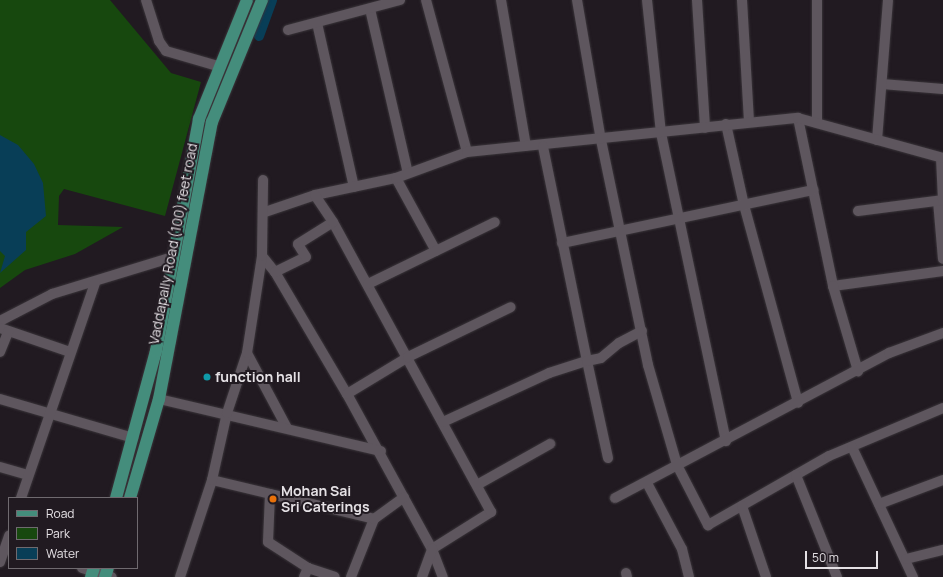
<!DOCTYPE html>
<html>
<head>
<meta charset="utf-8">
<style>
	body { margin:0 }
	#map { position:relative; width:943px; height:577px; overflow:hidden; background:#211a21; font-family:Manrope,sans-serif }
	div>[style] { position:absolute }
	[style*='--x'] { left:calc(var(--x)*1px); top:calc(var(--y)*1px); width:calc(var(--w)*1px); rotate:calc(var(--a)*1deg) }
	.green>* { inset:0; background:#17480e }
	.water>* { inset:0; background:#083e57 }
	.canal>* { height:10px; margin:-5px; padding:0 5px; transform-origin:5px; border-radius:5px; background:#083e57 }
	.roads { filter:drop-shadow(0 0 1px #3a353a) drop-shadow(0 0 1px #3a353a) }
	.minor>* { height:10px; margin:-5px; padding:0 5px; transform-origin:5px; border-radius:5px; background:#5e565e }
	.major>* { height:12px; margin:-6px; padding:0 6px; transform-origin:6px; border-radius:6px; background:#448d7c }
	.dots>* { width:11px; height:11px; translate:-50% -50%; box-sizing:border-box; border:2px solid #211a21; border-radius:50% }
	span { translate:-50% -50%; white-space:nowrap; text-align:center; line-height:1.15; -webkit-text-stroke:4px #211a21; paint-order:stroke }
	.street-label { font-size:14px; color:#e5e1e5 }
	.poi-label { font-size:14px; color:#e5e1e5; font-weight:700 }
	.left { translate:0 -50%; text-align:left }
	.legend { position:absolute; left:8px; top:497px; width:130px; height:72px; box-sizing:border-box; background:#211a21; border:1px solid #6f6a6f; margin:0; padding:5px 7px; list-style:none; font-size:12px; color:#e5e1e5 }
	.legend li { display:flex; align-items:center; gap:8px; height:20px }
	.legend b { width:20px; border:1px solid #6f6a6f }
	.scale { position:absolute; left:805px; top:551px; width:73px; height:18px; box-sizing:border-box; border:2px solid #e5e1e5; border-top:0; padding-left:5px; font-size:12px; line-height:14px; white-space:nowrap; color:#e5e1e5; -webkit-text-stroke:3px #211a21; paint-order:stroke }
</style>
</head>
<body>
<div id="map">
	<div class="green">
		<i style="clip-path:polygon(0 0,110px 0,171px 73px,201px 82px,165px 216px,64px 189px,59px 196px,58px 225px,123px 227px,75px 254px,25px 270px,0 288px)"></i>
	</div>
	<div class="water">
		<i style="clip-path:polygon(0 135px,18px 145px,34px 164px,43px 183px,46px 216px,26px 232px,26px 250px,0 273px,5px 256px,0 251px)"></i>
	</div>
	<div class="canal">
		<i style="--x:259;--y:36;--w:38;--a:-70"></i>
	</div>
	<div class="roads">
		<div class="minor">
			<i style="--x:146;--y:0;--w:43;--a:72.4"></i>
			<i style="--x:159;--y:41;--w:12;--a:55"></i>
			<i style="--x:166;--y:51;--w:57;--a:16.2"></i>
			<i style="--x:426;--y:0;--w:157;--a:74.9"></i>
			<i style="--x:501;--y:0;--w:148;--a:80.3"></i>
			<i style="--x:577;--y:0;--w:142;--a:80.3"></i>
			<i style="--x:601;--y:140;--w:230;--a:78.2"></i>
			<i style="--x:648;--y:365;--w:104;--a:73.8"></i>
			<i style="--x:677;--y:465;--w:68;--a:62.7"></i>
			<i style="--x:708;--y:525;--w:139;--a:-29.7"></i>
			<i style="--x:829;--y:456;--w:124;--a:-22.8"></i>
			<i style="--x:647;--y:0;--w:134;--a:84"></i>
			<i style="--x:661;--y:133;--w:315;--a:78.1"></i>
			<i style="--x:697;--y:0;--w:128;--a:86.4"></i>
			<i style="--x:742;--y:0;--w:122;--a:86.7"></i>
			<i style="--x:370;--y:9;--w:168;--a:77"></i>
			<i style="--x:317;--y:23;--w:168;--a:77.3"></i>
			<i style="--x:288;--y:30;--w:116;--a:-15"></i>
			<i style="--x:882;--y:84;--w:61;--a:4.7"></i>
			<i style="--x:798;--y:118;--w:172;--a:78.2"></i>
			<i style="--x:833;--y:286;--w:111;--a:-7.8"></i>
			<i style="--x:817;--y:123;--w:123;--a:-90"></i>
			<i style="--x:726;--y:124;--w:83;--a:77.5"></i>
			<i style="--x:744;--y:205;--w:205;--a:74.7"></i>
			<i style="--x:877;--y:140;--w:140;--a:-85.5"></i>
			<i style="--x:396;--y:178;--w:83;--a:61.3"></i>
			<i style="--x:938;--y:201;--w:58;--a:85.1"></i>
			<i style="--x:858;--y:211;--w:86;--a:-7.4"></i>
			<i style="--x:943;--y:200;--w:42;--a:-92.7"></i>
			<i style="--x:265;--y:212;--w:53;--a:-18.8"></i>
			<i style="--x:315;--y:195;--w:83;--a:-11.9"></i>
			<i style="--x:396;--y:178;--w:76;--a:-20.1"></i>
			<i style="--x:467;--y:152;--w:333;--a:-5.9"></i>
			<i style="--x:798;--y:118;--w:150;--a:15.4"></i>
			<i style="--x:562;--y:243;--w:257;--a:-11.9"></i>
			<i style="--x:262;--y:256;--w:21;--a:51"></i>
			<i style="--x:275;--y:272;--w:142;--a:59.5"></i>
			<i style="--x:347;--y:394;--w:177;--a:61.3"></i>
			<i style="--x:432;--y:549;--w:70;--a:-32.1"></i>
			<i style="--x:491;--y:512;--w:330;--a:-118.6"></i>
			<i style="--x:275;--y:272;--w:34;--a:-26"></i>
			<i style="--x:306;--y:257;--w:15;--a:-122"></i>
			<i style="--x:298;--y:244;--w:41;--a:-32.2"></i>
			<i style="--x:333;--y:222;--w:32;--a:-124"></i>
			<i style="--x:368;--y:284;--w:141;--a:-26"></i>
			<i style="--x:833;--y:286;--w:89;--a:73.6"></i>
			<i style="--x:0;--y:321;--w:59;--a:-27.4"></i>
			<i style="--x:52;--y:294;--w:127;--a:-17"></i>
			<i style="--x:0;--y:328;--w:74;--a:18.9"></i>
			<i style="--x:0;--y:352;--w:22;--a:-68"></i>
			<i style="--x:247;--y:353;--w:85;--a:61.9"></i>
			<i style="--x:347;--y:394;--w:71;--a:-31.2"></i>
			<i style="--x:408;--y:357;--w:114;--a:-25.9"></i>
			<i style="--x:0;--y:399;--w:139;--a:16.3"></i>
			<i style="--x:159;--y:399;--w:228;--a:13.2"></i>
			<i style="--x:443;--y:422;--w:117;--a:-24.8"></i>
			<i style="--x:549;--y:373;--w:40;--a:-18"></i>
			<i style="--x:587;--y:361;--w:219;--a:-101.6"></i>
			<i style="--x:852;--y:447;--w:144;--a:64.9"></i>
			<i style="--x:608;--y:458;--w:99;--a:-102.2"></i>
			<i style="--x:587;--y:361;--w:14;--a:-12"></i>
			<i style="--x:601;--y:358;--w:23;--a:-40"></i>
			<i style="--x:619;--y:343;--w:26;--a:-28"></i>
			<i style="--x:0;--y:467;--w:29;--a:16"></i>
			<i style="--x:796;--y:475;--w:110;--a:68.1"></i>
			<i style="--x:212;--y:480;--w:167;--a:13.5"></i>
			<i style="--x:647;--y:483;--w:75;--a:62.1"></i>
			<i style="--x:682;--y:549;--w:29;--a:76"></i>
			<i style="--x:477;--y:485;--w:84;--a:-29.3"></i>
			<i style="--x:270;--y:494;--w:48;--a:92.4"></i>
			<i style="--x:268;--y:542;--w:48;--a:33"></i>
			<i style="--x:21;--y:498;--w:227;--a:-71"></i>
			<i style="--x:615;--y:498;--w:310;--a:-27.9"></i>
			<i style="--x:889;--y:353;--w:58;--a:-20.3"></i>
			<i style="--x:879;--y:504;--w:68;--a:-20.6"></i>
			<i style="--x:742;--y:506;--w:75;--a:71.3"></i>
			<i style="--x:432;--y:549;--w:30;--a:69"></i>
			<i style="--x:906;--y:559;--w:38;--a:-14"></i>
			<i style="--x:0;--y:562;--w:28;--a:-71"></i>
			<i style="--x:82;--y:568;--w:31;--a:17"></i>
			<i style="--x:626;--y:573;--w:4;--a:76"></i>
			<i style="--x:180;--y:577;--w:102;--a:-71.7"></i>
			<i style="--x:212;--y:480;--w:69;--a:-77.4"></i>
			<i style="--x:227;--y:413;--w:63;--a:-71.6"></i>
			<i style="--x:247;--y:353;--w:98;--a:-81.2"></i>
			<i style="--x:262;--y:256;--w:76;--a:-89.2"></i>
			<i style="--x:304;--y:577;--w:10;--a:-66"></i>
			<i style="--x:308;--y:568;--w:28;--a:18"></i>
			<i style="--x:351;--y:577;--w:62;--a:-68.4"></i>
			<i style="--x:374;--y:519;--w:37;--a:-36"></i>
			<i style="--x:422;--y:577;--w:30;--a:-70"></i>
		</div>
		<div class="major">
			<i style="--x:116;--y:498;--w:152;--a:-74.8"></i>
			<i style="--x:156;--y:351;--w:236;--a:-79.5"></i>
			<i style="--x:199;--y:119;--w:128;--a:-68"></i>
			<i style="--x:130;--y:498;--w:103;--a:-73.7"></i>
			<i style="--x:159;--y:399;--w:282;--a:-79.2"></i>
			<i style="--x:212;--y:122;--w:132;--a:-67.7"></i>
			<i style="--x:91;--y:577;--w:9;--a:-72"></i>
			<i style="--x:105;--y:577;--w:9;--a:-72"></i>
		</div>
	</div>
	<div class="dots">
		<i style="left:207px;top:377px;background:#0f9aa8"></i>
		<i style="left:273px;top:499px;background:#e8710a"></i>
	</div>
	<div class="street-label">
		<span style="left:173px;top:244px;rotate:-79deg">Vaddapally Road (100) feet road</span>
	</div>
	<div class="poi-label">
		<span class="left" style="left:215px;top:377px">function hall</span>
		<span class="left" style="left:281px;top:499px">Mohan Sai<br>Sri Caterings</span>
	</div>
	<ul class="legend">
	<li><b style="height:5px;background:#448d7c"></b>Road</li>
	<li><b style="height:11px;background:#17480e"></b>Park</li>
	<li><b style="height:11px;background:#083e57"></b>Water</li>
	</ul>
	<div class="scale">50 m</div>
</div>
</body>
</html>
